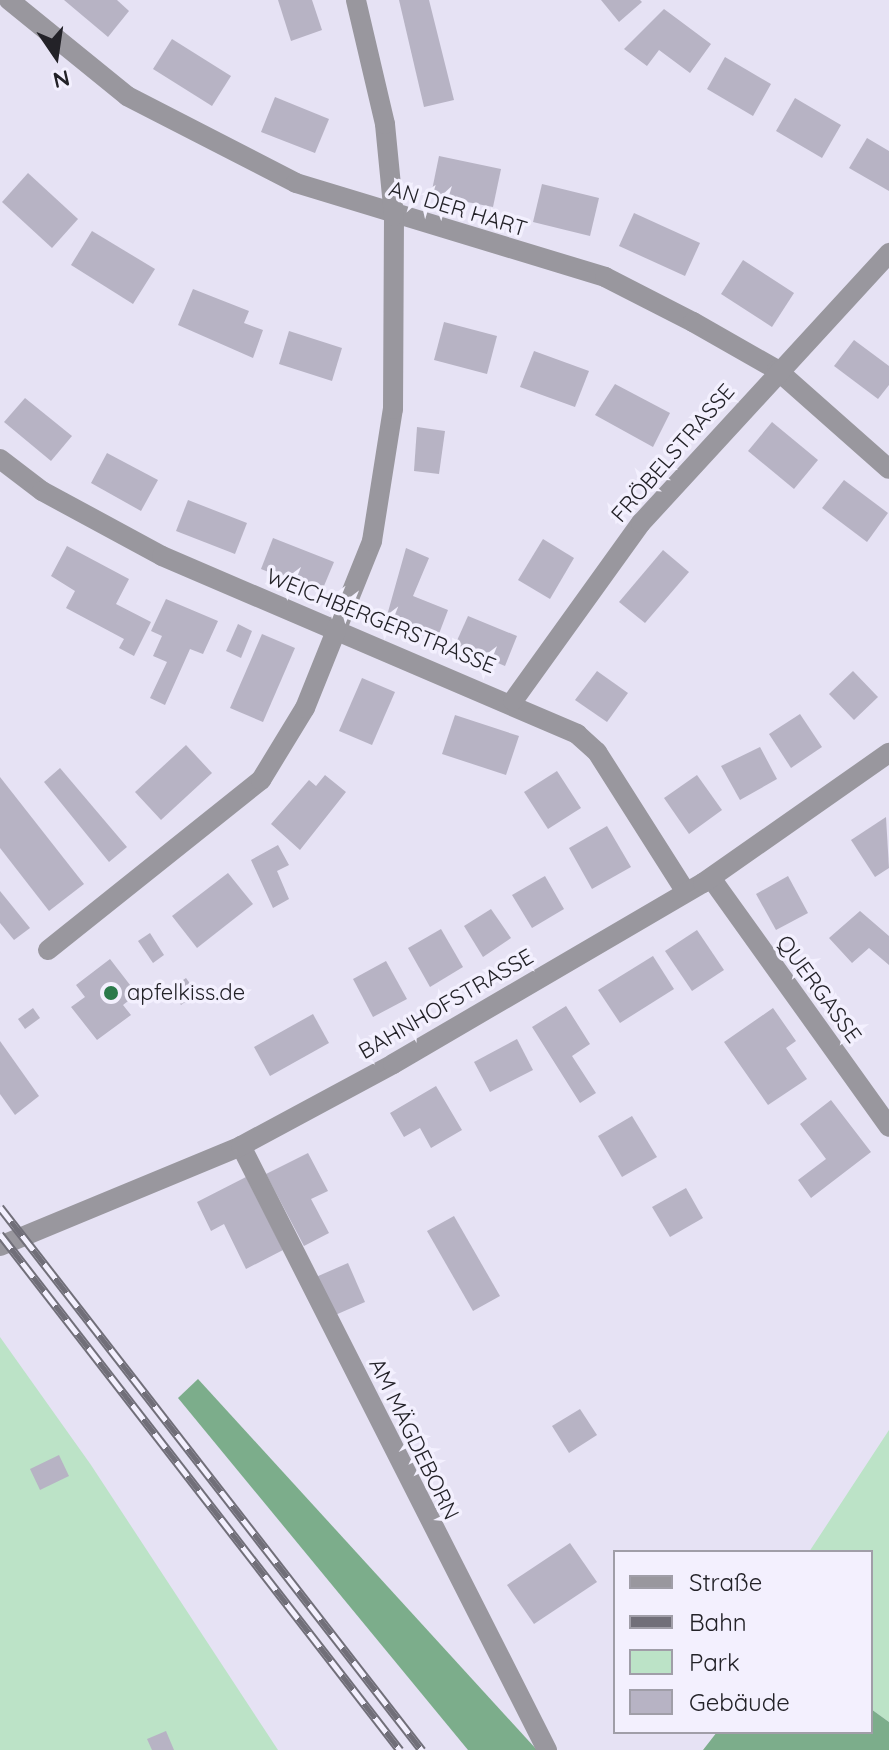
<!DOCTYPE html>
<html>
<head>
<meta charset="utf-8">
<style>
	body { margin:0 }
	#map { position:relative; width:889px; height:1750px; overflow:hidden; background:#e6e2f4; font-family:Quicksand,sans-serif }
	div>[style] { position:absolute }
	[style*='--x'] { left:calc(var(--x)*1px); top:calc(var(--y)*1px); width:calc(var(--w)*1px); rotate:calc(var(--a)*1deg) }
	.green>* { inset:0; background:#bce3c7 }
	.forest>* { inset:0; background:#7cad8b }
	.building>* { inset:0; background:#b7b3c4 }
	.minor>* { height:20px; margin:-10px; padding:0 10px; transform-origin:10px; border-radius:10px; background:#99979e }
	.rail>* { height:9px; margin-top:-4.5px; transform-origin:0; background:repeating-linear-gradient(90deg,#f3f0fe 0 18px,#716f79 0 36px); box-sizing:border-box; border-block:2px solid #716f79 }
	.dots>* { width:22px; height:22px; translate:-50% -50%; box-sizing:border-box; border:4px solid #f3f0fe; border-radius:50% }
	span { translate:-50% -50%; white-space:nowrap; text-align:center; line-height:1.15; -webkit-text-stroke:7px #f3f0fe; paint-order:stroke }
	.street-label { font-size:22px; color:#232228 }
	.poi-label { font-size:22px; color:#232228 }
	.left { translate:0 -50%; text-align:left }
	.legend { position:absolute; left:613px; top:1550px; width:260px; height:184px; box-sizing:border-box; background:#f3f0fe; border:2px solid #a09ea8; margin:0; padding:10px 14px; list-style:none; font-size:24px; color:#232228 }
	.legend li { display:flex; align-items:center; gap:16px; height:40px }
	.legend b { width:40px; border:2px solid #a09ea8 }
	.north { position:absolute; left:16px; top:16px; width:80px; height:80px; -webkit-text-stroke:6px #f3f0fe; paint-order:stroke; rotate:167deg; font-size:22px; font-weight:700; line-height:32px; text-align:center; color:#232228 }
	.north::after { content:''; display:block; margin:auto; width:28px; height:36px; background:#232228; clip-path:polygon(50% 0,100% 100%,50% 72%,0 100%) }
</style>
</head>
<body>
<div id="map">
	<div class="green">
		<i style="clip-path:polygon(0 1337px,91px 1465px,278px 1750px,0 1750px)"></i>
		<i style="clip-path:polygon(889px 1430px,889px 1722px,871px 1709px,871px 1552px,809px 1552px)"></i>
	</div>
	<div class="forest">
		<i style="clip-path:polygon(198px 1379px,537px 1750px,468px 1750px,178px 1398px)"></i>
		<i style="clip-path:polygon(871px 1709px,889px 1722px,889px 1750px,703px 1750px,717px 1732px,871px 1732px)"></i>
	</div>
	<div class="building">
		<i style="clip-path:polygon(64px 0,117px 0,129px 11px,108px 37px)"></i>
		<i style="clip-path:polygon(278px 0,312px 0,322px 30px,291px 41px)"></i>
		<i style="clip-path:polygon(399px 0,429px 0,454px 100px,424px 107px)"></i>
		<i style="clip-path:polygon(601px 0,640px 0,642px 2px,619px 22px)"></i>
		<i style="clip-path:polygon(664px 9px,711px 44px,690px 73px,659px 50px,647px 66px,624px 49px)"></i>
		<i style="clip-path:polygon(172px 39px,231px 76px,212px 106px,153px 69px)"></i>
		<i style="clip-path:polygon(725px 57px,771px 84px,753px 116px,707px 89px)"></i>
		<i style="clip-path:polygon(275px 97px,329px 119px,315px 153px,261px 132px)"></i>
		<i style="clip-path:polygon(795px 98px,841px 125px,822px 158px,776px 131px)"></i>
		<i style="clip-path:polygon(867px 138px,889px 151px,889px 191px,849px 168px)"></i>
		<i style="clip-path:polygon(439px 156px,501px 169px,493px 207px,431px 195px)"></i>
		<i style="clip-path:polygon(28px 173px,78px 219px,52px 248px,2px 202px)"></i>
		<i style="clip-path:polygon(542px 184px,599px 198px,590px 236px,533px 222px)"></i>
		<i style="clip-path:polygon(634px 213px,700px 243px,685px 276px,619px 246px)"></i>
		<i style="clip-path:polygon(92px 231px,155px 269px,133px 304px,71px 265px)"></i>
		<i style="clip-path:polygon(743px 260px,794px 293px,772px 327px,721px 294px)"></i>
		<i style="clip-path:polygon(193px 289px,249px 311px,244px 323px,263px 330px,253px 358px,178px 325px)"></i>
		<i style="clip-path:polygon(444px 322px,497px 336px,487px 374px,434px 360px)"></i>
		<i style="clip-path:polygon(289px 331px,342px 348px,332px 381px,279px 364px)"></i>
		<i style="clip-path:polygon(854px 340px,889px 366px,889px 385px,878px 399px,834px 366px)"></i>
		<i style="clip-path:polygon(534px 351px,589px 371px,575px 407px,520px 387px)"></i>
		<i style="clip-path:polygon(615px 384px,670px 413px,653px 447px,595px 415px)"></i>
		<i style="clip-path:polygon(25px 398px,72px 436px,51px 461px,4px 422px)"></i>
		<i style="clip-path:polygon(772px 422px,818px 460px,794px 489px,748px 451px)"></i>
		<i style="clip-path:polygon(417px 427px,445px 431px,439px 474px,414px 471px)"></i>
		<i style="clip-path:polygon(107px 453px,158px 480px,141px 511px,91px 483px)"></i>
		<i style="clip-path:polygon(844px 480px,888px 513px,867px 542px,822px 508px)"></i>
		<i style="clip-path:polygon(188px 500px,247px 523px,235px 554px,176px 531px)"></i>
		<i style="clip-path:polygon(273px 538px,334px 562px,321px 593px,261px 569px)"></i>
		<i style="clip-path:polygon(543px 539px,574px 558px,550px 599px,518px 580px)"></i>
		<i style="clip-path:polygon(67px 546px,129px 579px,116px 604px,151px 622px,134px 656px,119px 648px,124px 639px,66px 608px,75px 591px,51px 576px)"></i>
		<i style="clip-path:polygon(406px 548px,429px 558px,413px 596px,448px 610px,437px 639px,386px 619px)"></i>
		<i style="clip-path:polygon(663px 550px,689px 572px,645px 623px,619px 602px)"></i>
		<i style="clip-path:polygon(166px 599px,218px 621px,203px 654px,190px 649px,165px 705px,150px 698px,167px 662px,153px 656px,162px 636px,151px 631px)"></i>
		<i style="clip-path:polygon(468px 616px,517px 636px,505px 666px,455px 645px)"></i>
		<i style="clip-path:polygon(238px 624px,252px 631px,241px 658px,226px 651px)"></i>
		<i style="clip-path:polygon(262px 634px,295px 648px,263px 722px,230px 708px)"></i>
		<i style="clip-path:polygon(597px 671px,628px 693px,607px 722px,575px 700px)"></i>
		<i style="clip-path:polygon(853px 671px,878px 697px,854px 720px,829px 694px)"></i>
		<i style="clip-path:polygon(362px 678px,395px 692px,372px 745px,339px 731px)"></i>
		<i style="clip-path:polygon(800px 714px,822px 747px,791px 768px,769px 734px)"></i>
		<i style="clip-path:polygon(455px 715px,519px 736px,506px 775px,442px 754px)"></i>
		<i style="clip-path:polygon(186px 745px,212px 773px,161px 820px,135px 792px)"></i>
		<i style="clip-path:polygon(760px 747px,777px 779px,740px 800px,721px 766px)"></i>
		<i style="clip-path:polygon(60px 768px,127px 847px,109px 862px,44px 782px)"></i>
		<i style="clip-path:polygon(557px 771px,581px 808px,548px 829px,524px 792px)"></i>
		<i style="clip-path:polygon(325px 775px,346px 792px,300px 850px,271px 824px,309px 780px,316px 786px)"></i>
		<i style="clip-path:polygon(697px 775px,722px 810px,689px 834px,664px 798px)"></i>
		<i style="clip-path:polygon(0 777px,84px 884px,49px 911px,0 848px)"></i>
		<i style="clip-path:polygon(886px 817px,889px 868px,875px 877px,851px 840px)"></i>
		<i style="clip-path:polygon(607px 826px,631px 867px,592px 889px,569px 848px)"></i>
		<i style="clip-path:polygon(278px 845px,289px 865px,277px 871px,289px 899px,273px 908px,251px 860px)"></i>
		<i style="clip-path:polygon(228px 873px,253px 904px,197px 948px,172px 916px)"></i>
		<i style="clip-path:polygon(545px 876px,564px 909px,532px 928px,512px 895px)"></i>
		<i style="clip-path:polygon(788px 876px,808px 913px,776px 930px,756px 894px)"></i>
		<i style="clip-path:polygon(0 891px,30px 928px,14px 940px,0 923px)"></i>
		<i style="clip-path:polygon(491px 909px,511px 938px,483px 957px,464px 926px)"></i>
		<i style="clip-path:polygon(860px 911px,889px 936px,889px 965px,869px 948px,852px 963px,829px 938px)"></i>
		<i style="clip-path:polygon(441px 929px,463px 967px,430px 987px,408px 948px)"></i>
		<i style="clip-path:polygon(697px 930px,724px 970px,692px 991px,665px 951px)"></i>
		<i style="clip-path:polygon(150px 933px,164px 955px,153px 963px,138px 941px)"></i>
		<i style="clip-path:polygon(653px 956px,674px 989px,620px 1023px,598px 990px)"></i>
		<i style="clip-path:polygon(110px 959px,137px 994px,123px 1005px,131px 1015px,97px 1040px,71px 1007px,85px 997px,76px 985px)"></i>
		<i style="clip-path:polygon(386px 961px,407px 999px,373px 1017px,353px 979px)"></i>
		<i style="clip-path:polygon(186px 978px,197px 993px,181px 1005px,170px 989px)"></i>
		<i style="clip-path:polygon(566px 1006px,590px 1044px,572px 1056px,596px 1093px,580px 1103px,532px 1027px)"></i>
		<i style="clip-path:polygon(33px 1008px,40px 1018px,25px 1029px,18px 1019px)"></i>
		<i style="clip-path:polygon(773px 1008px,796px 1041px,786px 1048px,807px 1079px,768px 1105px,724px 1042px)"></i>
		<i style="clip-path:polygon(313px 1014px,329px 1043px,270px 1076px,254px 1047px)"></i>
		<i style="clip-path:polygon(517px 1039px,533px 1070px,490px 1092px,474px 1062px)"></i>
		<i style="clip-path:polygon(0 1041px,39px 1096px,15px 1115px,0 1094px)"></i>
		<i style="clip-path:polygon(436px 1086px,462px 1130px,431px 1148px,420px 1128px,404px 1137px,390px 1113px)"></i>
		<i style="clip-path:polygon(831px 1100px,871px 1152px,811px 1198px,798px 1180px,826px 1159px,800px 1124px)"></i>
		<i style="clip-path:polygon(632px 1116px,657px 1157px,622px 1177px,598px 1136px)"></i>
		<i style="clip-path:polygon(308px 1153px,328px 1191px,311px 1199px,329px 1233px,304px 1246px,266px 1174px)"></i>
		<i style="clip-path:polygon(246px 1177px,283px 1250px,246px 1269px,224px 1224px,211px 1231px,197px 1202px)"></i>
		<i style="clip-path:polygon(686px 1188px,703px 1218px,670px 1237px,652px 1207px)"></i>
		<i style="clip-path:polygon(454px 1216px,500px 1296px,473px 1311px,427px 1231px)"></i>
		<i style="clip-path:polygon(348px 1263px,365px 1302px,333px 1316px,316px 1277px)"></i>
		<i style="clip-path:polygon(580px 1409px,597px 1435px,569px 1453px,552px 1426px)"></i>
		<i style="clip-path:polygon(59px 1455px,69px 1476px,40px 1490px,30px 1469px)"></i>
		<i style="clip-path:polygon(570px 1543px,597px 1582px,534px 1624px,507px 1585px)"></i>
		<i style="clip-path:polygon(166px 1731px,174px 1750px,152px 1750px,147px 1739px)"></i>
	</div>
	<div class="minor">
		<i style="--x:9;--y:0;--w:152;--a:39.1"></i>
		<i style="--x:127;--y:96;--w:190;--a:27.2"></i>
		<i style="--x:296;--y:183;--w:323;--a:16.9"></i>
		<i style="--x:605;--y:277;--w:99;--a:27.1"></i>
		<i style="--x:693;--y:322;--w:97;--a:29.7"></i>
		<i style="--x:777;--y:370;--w:149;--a:41.5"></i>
		<i style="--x:0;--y:459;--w:53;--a:37.3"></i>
		<i style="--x:42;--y:491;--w:136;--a:28.4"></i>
		<i style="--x:162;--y:556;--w:452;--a:23.2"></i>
		<i style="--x:577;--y:734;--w:27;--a:42"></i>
		<i style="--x:597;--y:752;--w:166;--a:57.6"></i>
		<i style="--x:513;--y:701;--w:219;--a:-54.3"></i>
		<i style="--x:641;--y:523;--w:367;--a:-47.4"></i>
		<i style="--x:711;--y:878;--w:306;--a:54.4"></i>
		<i style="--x:48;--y:950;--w:273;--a:-38.6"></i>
		<i style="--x:261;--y:780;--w:84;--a:-58.6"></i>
		<i style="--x:305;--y:708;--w:180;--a:-68.1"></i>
		<i style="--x:372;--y:541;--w:134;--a:-81"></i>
		<i style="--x:393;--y:409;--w:193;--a:-89.7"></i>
		<i style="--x:394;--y:216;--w:92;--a:-95.6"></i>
		<i style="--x:385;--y:124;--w:127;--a:-103.2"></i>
		<i style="--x:241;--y:1146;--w:677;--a:63.13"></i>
		<i style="--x:0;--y:1246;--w:261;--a:-22.5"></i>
		<i style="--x:241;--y:1146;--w:173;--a:-28.3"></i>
		<i style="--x:393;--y:1064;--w:359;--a:-30.3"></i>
		<i style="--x:703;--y:883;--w:227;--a:-35"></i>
	</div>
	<div class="rail">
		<i style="--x:0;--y:1207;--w:688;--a:52.15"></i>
		<i style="--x:0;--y:1234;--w:653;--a:52.22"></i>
	</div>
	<div class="dots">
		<i style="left:111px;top:993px;background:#2b7a4b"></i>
	</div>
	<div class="street-label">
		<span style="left:458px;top:209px;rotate:17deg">AN DER HART</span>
		<span style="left:673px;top:453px;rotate:-49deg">FRÖBELSTRASSE</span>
		<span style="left:381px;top:621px;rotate:22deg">WEICHBERGERSTRASSE</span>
		<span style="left:819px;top:989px;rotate:54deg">QUERGASSE</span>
		<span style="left:446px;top:1004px;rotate:-30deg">BAHNHOFSTRASSE</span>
		<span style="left:414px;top:1439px;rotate:64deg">AM MÄGDEBORN</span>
	</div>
	<div class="poi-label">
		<span class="left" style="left:127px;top:993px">apfelkiss.de</span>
	</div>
	<ul class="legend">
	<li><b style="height:10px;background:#99979e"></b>Straße</li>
	<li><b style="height:10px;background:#716f79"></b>Bahn</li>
	<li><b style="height:22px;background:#bce3c7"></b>Park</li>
	<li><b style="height:22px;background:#b7b3c4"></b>Gebäude</li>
	</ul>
	<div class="north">N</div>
</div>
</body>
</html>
